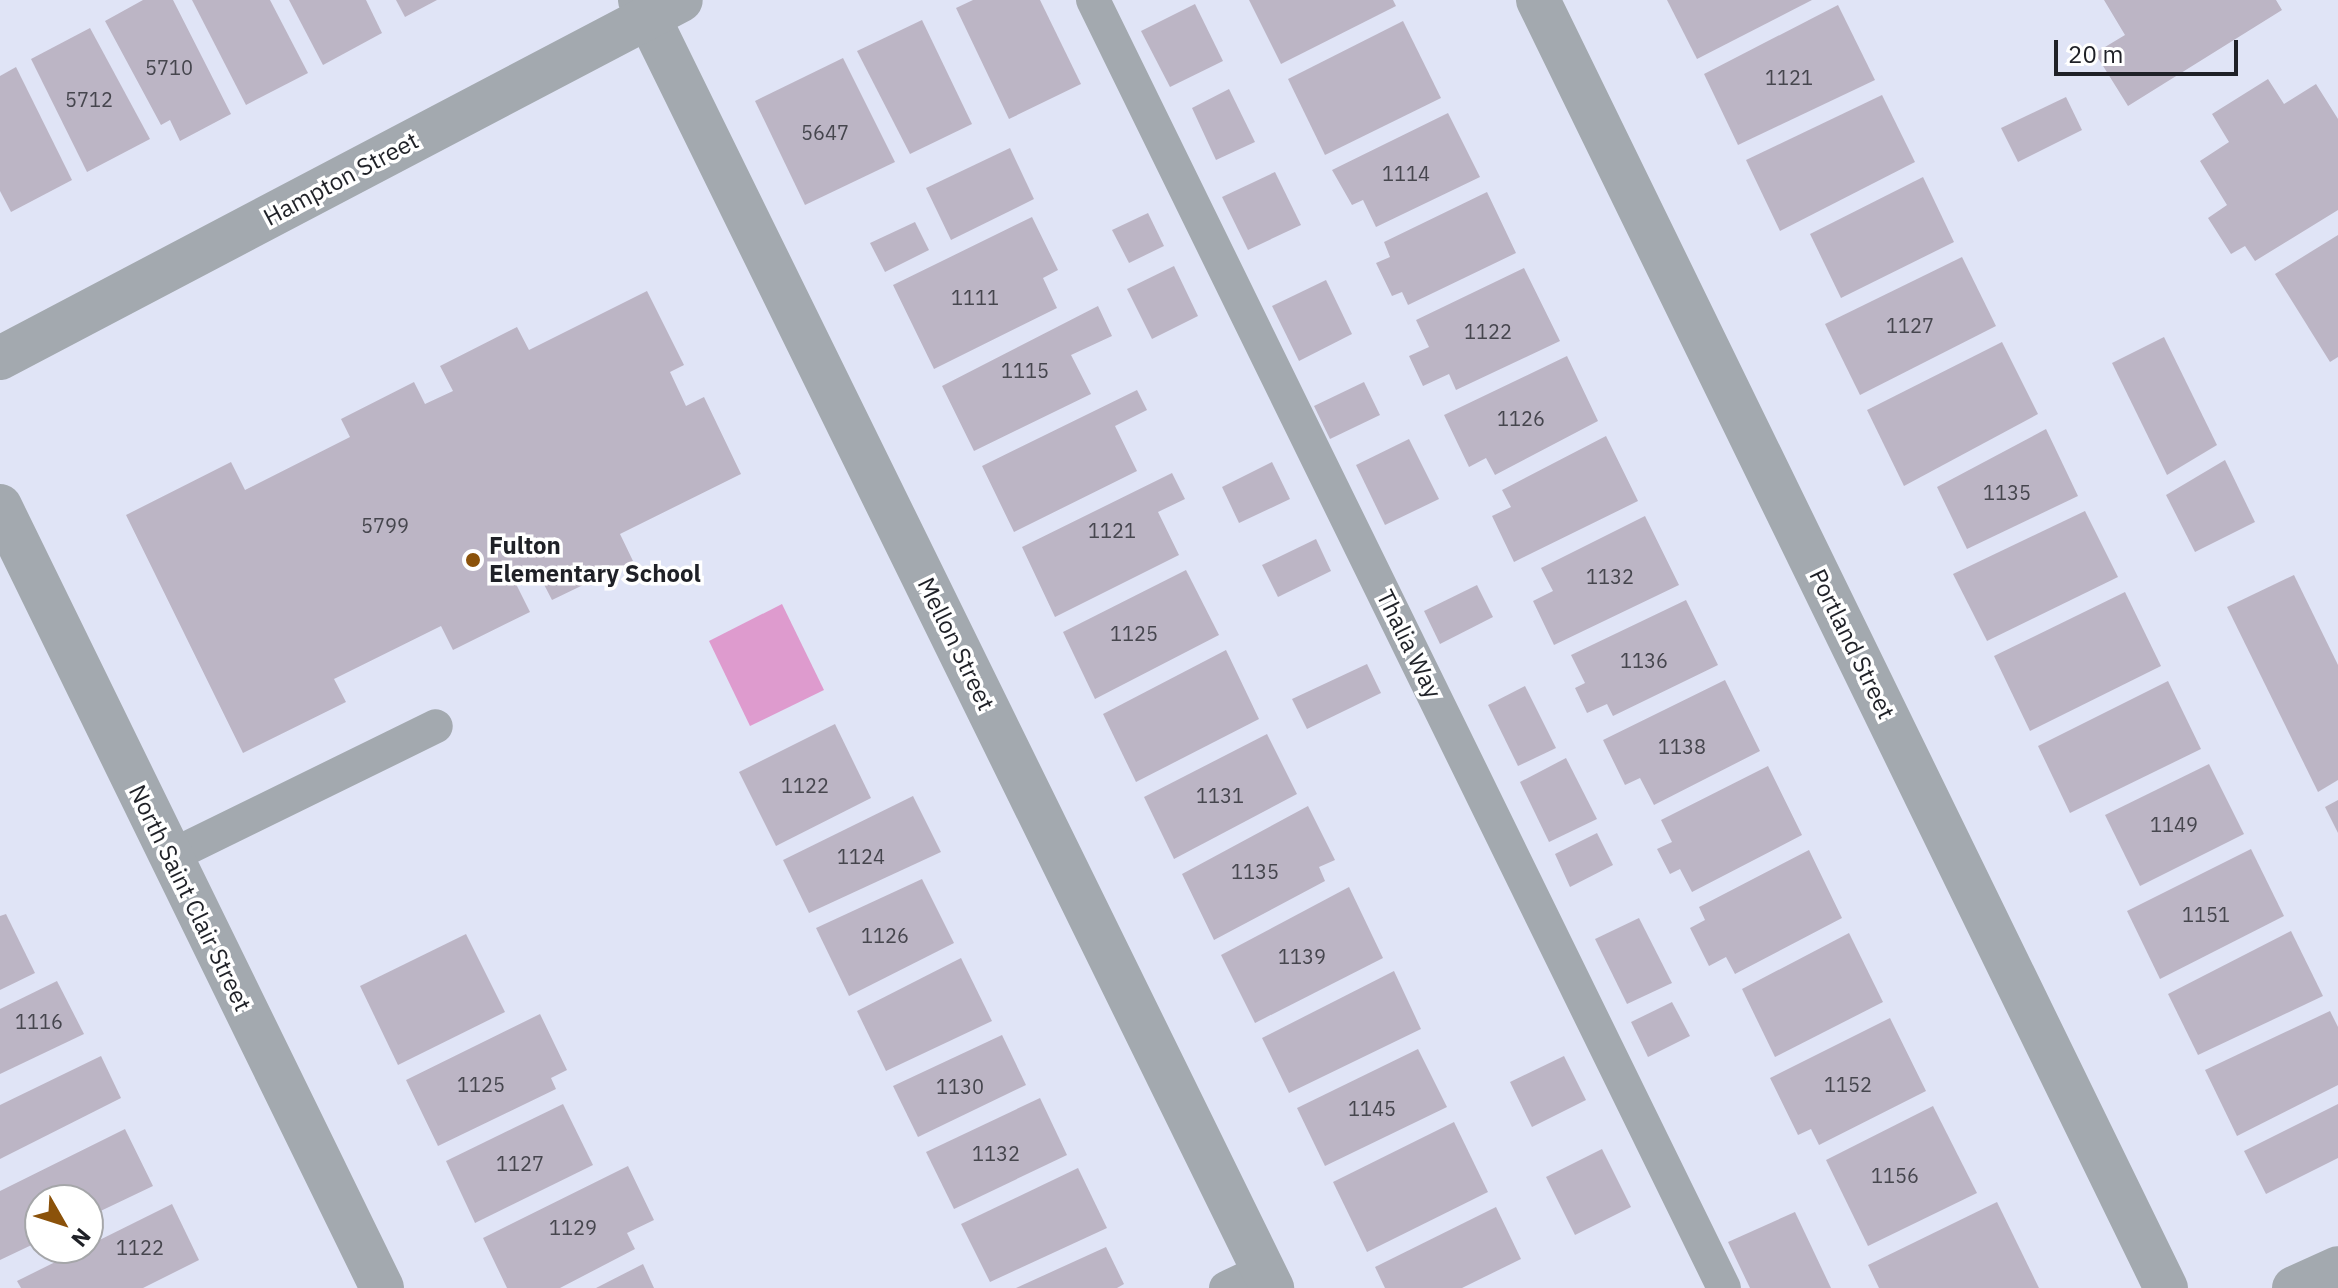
<!DOCTYPE html>
<html>
<head>
<meta charset="utf-8">
<style>
	body { margin:0 }
	#map { position:relative; width:2338px; height:1288px; overflow:hidden; background:#e0e4f6; font-family:"IBM Plex Sans",sans-serif }
	div>[style] { position:absolute }
	[style*='--x'] { left:calc(var(--x)*1px); top:calc(var(--y)*1px); width:calc(var(--w)*1px); rotate:calc(var(--a)*1deg) }
	.green>* { inset:0; background:#de9bce }
	.building>* { inset:0; background:#bcb5c5 }
	.service>* { height:34px; margin:-17px; padding:0 17px; transform-origin:17px; border-radius:17px; background:#a3a9af }
	.minor>* { height:44px; margin:-22px; padding:0 22px; transform-origin:22px; border-radius:22px; background:#a3a9af }
	.dots>* { width:22px; height:22px; translate:-50% -50%; box-sizing:border-box; border:4px solid #fff; border-radius:50% }
	span { translate:-50% -50%; white-space:nowrap; text-align:center; line-height:1.15; -webkit-text-stroke:7px #fff; paint-order:stroke }
	.number-label { font-size:20px; color:#46464e }
	.number-label span { -webkit-text-stroke-width:0 }
	.street-label { font-size:24px; color:#1f2127 }
	.poi-label { font-size:24px; color:#1f2127; font-weight:700 }
	.left { translate:0 -50%; text-align:left }
	.north { position:absolute; left:24px; top:1184px; width:80px; height:80px; box-sizing:border-box; background:#fff; border:2px solid #a5a6a9; border-radius:50%; rotate:129deg; font-size:22px; font-weight:700; line-height:32px; text-align:center; color:#1f2127 }
	.north::after { content:''; display:block; margin:auto; width:28px; height:36px; background:#8b520a; clip-path:polygon(50% 0,100% 100%,50% 72%,0 100%) }
	.scale { position:absolute; left:2054px; top:40px; width:184px; height:36px; box-sizing:border-box; border:4px solid #1f2127; border-top:0; padding-left:10px; font-size:24px; line-height:28px; white-space:nowrap; color:#1f2127; -webkit-text-stroke:6px #fff; paint-order:stroke }
</style>
</head>
<body>
<div id="map">
	<div class="green">
		<i style="clip-path:polygon(782px 604px,824px 690px,750px 726px,709px 641px)"></i>
	</div>
	<div class="building">
		<i style="clip-path:polygon(143px 0,173px 0,231px 114px,180px 141px,170px 120px,161px 125px,105px 21px)"></i>
		<i style="clip-path:polygon(192px 0,270px 0,308px 73px,246px 105px)"></i>
		<i style="clip-path:polygon(289px 0,366px 0,382px 33px,323px 65px)"></i>
		<i style="clip-path:polygon(396px 0,437px 0,405px 17px)"></i>
		<i style="clip-path:polygon(973px 0,1040px 0,1081px 84px,1009px 119px,956px 8px)"></i>
		<i style="clip-path:polygon(1249px 0,1393px 0,1396px 6px,1281px 64px)"></i>
		<i style="clip-path:polygon(1667px 0,1812px 0,1697px 59px)"></i>
		<i style="clip-path:polygon(2104px 0,2276px 0,2282px 10px,2128px 106px,2095px 53px,2125px 35px)"></i>
		<i style="clip-path:polygon(1195px 4px,1223px 61px,1170px 87px,1141px 31px)"></i>
		<i style="clip-path:polygon(1838px 5px,1875px 80px,1738px 145px,1704px 74px)"></i>
		<i style="clip-path:polygon(922px 20px,972px 124px,910px 154px,857px 51px)"></i>
		<i style="clip-path:polygon(1403px 21px,1441px 98px,1325px 155px,1288px 79px)"></i>
		<i style="clip-path:polygon(90px 28px,150px 139px,87px 172px,31px 59px)"></i>
		<i style="clip-path:polygon(843px 58px,895px 162px,805px 205px,755px 101px)"></i>
		<i style="clip-path:polygon(16px 67px,72px 180px,11px 212px,0 191px,0 76px)"></i>
		<i style="clip-path:polygon(2268px 79px,2284px 104px,2316px 84px,2338px 119px,2338px 210px,2255px 261px,2245px 246px,2231px 254px,2208px 218px,2227px 205px,2200px 161px,2229px 142px,2212px 114px)"></i>
		<i style="clip-path:polygon(1229px 89px,1255px 142px,1216px 160px,1192px 108px)"></i>
		<i style="clip-path:polygon(1882px 95px,1915px 162px,1780px 231px,1746px 160px)"></i>
		<i style="clip-path:polygon(2066px 97px,2082px 130px,2018px 162px,2001px 128px)"></i>
		<i style="clip-path:polygon(1448px 113px,1480px 177px,1376px 227px,1363px 200px,1352px 205px,1332px 170px)"></i>
		<i style="clip-path:polygon(1010px 148px,1034px 199px,951px 240px,926px 188px)"></i>
		<i style="clip-path:polygon(1275px 172px,1301px 225px,1248px 250px,1222px 197px)"></i>
		<i style="clip-path:polygon(1923px 177px,1954px 242px,1841px 298px,1810px 234px)"></i>
		<i style="clip-path:polygon(1487px 192px,1516px 253px,1408px 305px,1402px 292px,1392px 296px,1376px 263px,1390px 257px,1384px 242px)"></i>
		<i style="clip-path:polygon(1148px 213px,1164px 246px,1129px 263px,1112px 230px)"></i>
		<i style="clip-path:polygon(1032px 217px,1058px 270px,1043px 278px,1057px 308px,934px 369px,893px 285px)"></i>
		<i style="clip-path:polygon(915px 222px,929px 250px,885px 272px,870px 243px)"></i>
		<i style="clip-path:polygon(2338px 235px,2338px 357px,2330px 362px,2275px 274px)"></i>
		<i style="clip-path:polygon(1962px 257px,1996px 326px,1860px 395px,1825px 324px)"></i>
		<i style="clip-path:polygon(1174px 266px,1198px 316px,1152px 339px,1127px 289px)"></i>
		<i style="clip-path:polygon(1524px 268px,1560px 341px,1456px 390px,1449px 374px,1423px 386px,1409px 356px,1429px 347px,1416px 320px)"></i>
		<i style="clip-path:polygon(1326px 280px,1352px 334px,1299px 361px,1272px 306px)"></i>
		<i style="clip-path:polygon(647px 291px,684px 365px,670px 372px,686px 406px,704px 397px,741px 474px,620px 534px,633px 561px,552px 600px,536px 569px,514px 580px,530px 612px,453px 650px,441px 626px,334px 679px,346px 702px,243px 753px,126px 515px,231px 462px,245px 490px,350px 437px,341px 419px,414px 382px,425px 404px,453px 391px,440px 366px,517px 327px,529px 350px)"></i>
		<i style="clip-path:polygon(1098px 306px,1112px 336px,1071px 355px,1091px 394px,974px 451px,942px 386px)"></i>
		<i style="clip-path:polygon(2164px 337px,2217px 445px,2167px 475px,2112px 363px)"></i>
		<i style="clip-path:polygon(2002px 342px,2038px 414px,1904px 486px,1867px 410px)"></i>
		<i style="clip-path:polygon(1567px 356px,1598px 421px,1495px 475px,1486px 458px,1469px 467px,1444px 415px)"></i>
		<i style="clip-path:polygon(1364px 382px,1380px 415px,1330px 439px,1314px 406px)"></i>
		<i style="clip-path:polygon(1137px 390px,1147px 410px,1115px 426px,1137px 471px,1014px 532px,982px 466px)"></i>
		<i style="clip-path:polygon(2046px 429px,2078px 496px,1967px 549px,1937px 487px)"></i>
		<i style="clip-path:polygon(1606px 436px,1638px 501px,1514px 562px,1492px 516px,1511px 507px,1502px 490px)"></i>
		<i style="clip-path:polygon(1409px 439px,1439px 499px,1385px 525px,1356px 465px)"></i>
		<i style="clip-path:polygon(2225px 460px,2255px 522px,2195px 552px,2166px 495px)"></i>
		<i style="clip-path:polygon(1272px 462px,1290px 499px,1239px 523px,1222px 487px)"></i>
		<i style="clip-path:polygon(1172px 473px,1185px 499px,1158px 512px,1179px 555px,1055px 617px,1022px 547px)"></i>
		<i style="clip-path:polygon(2085px 511px,2118px 577px,1987px 641px,1953px 574px)"></i>
		<i style="clip-path:polygon(1645px 516px,1679px 585px,1554px 645px,1533px 601px,1553px 591px,1541px 568px)"></i>
		<i style="clip-path:polygon(1316px 539px,1331px 571px,1278px 597px,1262px 565px)"></i>
		<i style="clip-path:polygon(1186px 570px,1219px 635px,1095px 699px,1063px 632px)"></i>
		<i style="clip-path:polygon(2294px 575px,2338px 665px,2338px 780px,2318px 792px,2227px 607px)"></i>
		<i style="clip-path:polygon(1477px 585px,1493px 617px,1440px 644px,1424px 611px)"></i>
		<i style="clip-path:polygon(2125px 592px,2161px 666px,2030px 731px,1994px 656px)"></i>
		<i style="clip-path:polygon(1686px 600px,1718px 665px,1613px 716px,1607px 704px,1587px 713px,1575px 688px,1585px 683px,1571px 655px)"></i>
		<i style="clip-path:polygon(1226px 650px,1259px 719px,1136px 782px,1103px 714px)"></i>
		<i style="clip-path:polygon(1367px 664px,1381px 693px,1307px 729px,1292px 699px)"></i>
		<i style="clip-path:polygon(1725px 680px,1760px 751px,1654px 805px,1640px 778px,1625px 785px,1603px 740px)"></i>
		<i style="clip-path:polygon(2168px 681px,2201px 749px,2070px 813px,2038px 746px)"></i>
		<i style="clip-path:polygon(1525px 686px,1556px 748px,1518px 766px,1488px 705px)"></i>
		<i style="clip-path:polygon(835px 724px,871px 798px,776px 846px,739px 772px)"></i>
		<i style="clip-path:polygon(1267px 734px,1297px 794px,1174px 859px,1144px 797px)"></i>
		<i style="clip-path:polygon(1566px 758px,1597px 819px,1549px 842px,1520px 782px)"></i>
		<i style="clip-path:polygon(2209px 764px,2244px 834px,2140px 886px,2105px 815px)"></i>
		<i style="clip-path:polygon(1768px 766px,1802px 835px,1692px 892px,1680px 869px,1670px 874px,1657px 849px,1672px 842px,1661px 820px)"></i>
		<i style="clip-path:polygon(913px 796px,941px 852px,809px 913px,783px 860px)"></i>
		<i style="clip-path:polygon(2338px 800px,2338px 833px,2325px 807px)"></i>
		<i style="clip-path:polygon(1308px 806px,1335px 860px,1319px 867px,1325px 881px,1214px 940px,1182px 874px)"></i>
		<i style="clip-path:polygon(1597px 833px,1613px 865px,1570px 887px,1555px 854px)"></i>
		<i style="clip-path:polygon(2251px 849px,2284px 916px,2160px 979px,2127px 911px)"></i>
		<i style="clip-path:polygon(1809px 850px,1842px 918px,1735px 974px,1726px 957px,1709px 966px,1690px 928px,1705px 920px,1699px 907px)"></i>
		<i style="clip-path:polygon(922px 879px,954px 943px,849px 996px,816px 928px)"></i>
		<i style="clip-path:polygon(1349px 887px,1383px 958px,1255px 1023px,1221px 955px)"></i>
		<i style="clip-path:polygon(6px 914px,35px 973px,0 990px,0 916px)"></i>
		<i style="clip-path:polygon(1639px 918px,1672px 983px,1627px 1004px,1595px 939px)"></i>
		<i style="clip-path:polygon(2291px 931px,2323px 996px,2198px 1055px,2168px 994px)"></i>
		<i style="clip-path:polygon(1849px 933px,1883px 1002px,1775px 1057px,1742px 989px)"></i>
		<i style="clip-path:polygon(466px 934px,505px 1012px,398px 1065px,360px 986px)"></i>
		<i style="clip-path:polygon(961px 958px,992px 1021px,886px 1071px,857px 1011px)"></i>
		<i style="clip-path:polygon(1394px 971px,1421px 1029px,1289px 1093px,1262px 1038px)"></i>
		<i style="clip-path:polygon(57px 981px,84px 1034px,0 1074px,0 1009px)"></i>
		<i style="clip-path:polygon(1672px 1002px,1690px 1036px,1648px 1057px,1631px 1022px)"></i>
		<i style="clip-path:polygon(2330px 1011px,2338px 1027px,2338px 1085px,2237px 1136px,2205px 1070px)"></i>
		<i style="clip-path:polygon(540px 1014px,567px 1070px,551px 1078px,556px 1089px,438px 1146px,406px 1080px)"></i>
		<i style="clip-path:polygon(1890px 1018px,1926px 1091px,1819px 1145px,1811px 1129px,1798px 1135px,1770px 1078px)"></i>
		<i style="clip-path:polygon(1002px 1035px,1026px 1085px,918px 1137px,893px 1086px)"></i>
		<i style="clip-path:polygon(1418px 1049px,1447px 1107px,1325px 1166px,1297px 1108px)"></i>
		<i style="clip-path:polygon(101px 1056px,121px 1098px,0 1159px,0 1105px)"></i>
		<i style="clip-path:polygon(1564px 1056px,1586px 1100px,1532px 1127px,1510px 1082px)"></i>
		<i style="clip-path:polygon(1040px 1098px,1067px 1155px,954px 1209px,926px 1152px)"></i>
		<i style="clip-path:polygon(563px 1104px,593px 1165px,475px 1223px,446px 1161px)"></i>
		<i style="clip-path:polygon(2338px 1104px,2338px 1158px,2266px 1194px,2244px 1151px)"></i>
		<i style="clip-path:polygon(1933px 1106px,1977px 1193px,1868px 1246px,1826px 1160px)"></i>
		<i style="clip-path:polygon(1454px 1122px,1488px 1192px,1367px 1252px,1333px 1182px)"></i>
		<i style="clip-path:polygon(125px 1129px,153px 1186px,88px 1217px,88px 1200px,40px 1200px,40px 1241px,0 1260px,0 1191px)"></i>
		<i style="clip-path:polygon(1602px 1149px,1631px 1207px,1575px 1235px,1546px 1177px)"></i>
		<i style="clip-path:polygon(628px 1166px,654px 1220px,627px 1233px,635px 1249px,560px 1288px,507px 1288px,483px 1238px)"></i>
		<i style="clip-path:polygon(1078px 1168px,1107px 1228px,990px 1282px,961px 1224px)"></i>
		<i style="clip-path:polygon(1997px 1202px,2039px 1288px,1879px 1288px,1868px 1265px)"></i>
		<i style="clip-path:polygon(172px 1204px,199px 1260px,143px 1288px,21px 1288px,17px 1281px)"></i>
		<i style="clip-path:polygon(1496px 1207px,1521px 1259px,1462px 1288px,1385px 1288px,1375px 1267px)"></i>
		<i style="clip-path:polygon(1795px 1212px,1831px 1288px,1750px 1288px,1728px 1242px)"></i>
		<i style="clip-path:polygon(1106px 1247px,1124px 1284px,1117px 1288px,1016px 1288px)"></i>
		<i style="clip-path:polygon(643px 1264px,654px 1288px,596px 1288px)"></i>
	</div>
	<div class="service">
		<i style="--x:1093;--y:0;--w:1434;--a:63.9"></i>
		<i style="--x:169;--y:857;--w:297;--a:-26.1"></i>
		<i style="--x:1226;--y:1288;--w:42;--a:-25.3"></i>
	</div>
	<div class="minor">
		<i style="--x:640;--y:0;--w:1435;--a:63.86"></i>
		<i style="--x:1538;--y:0;--w:1433;--a:64.01"></i>
		<i style="--x:0;--y:358;--w:769;--a:-27.73"></i>
		<i style="--x:0;--y:506;--w:870;--a:63.96"></i>
		<i style="--x:2294;--y:1288;--w:48;--a:-24.4"></i>
	</div>
	<div class="dots">
		<i style="left:473px;top:560px;background:#8b520a"></i>
	</div>
	<div class="number-label">
		<span style="left:169px;top:67px">5710</span>
		<span style="left:1789px;top:77px">1121</span>
		<span style="left:89px;top:99px">5712</span>
		<span style="left:825px;top:132px">5647</span>
		<span style="left:1406px;top:173px">1114</span>
		<span style="left:975px;top:297px">1111</span>
		<span style="left:1910px;top:325px">1127</span>
		<span style="left:1488px;top:331px">1122</span>
		<span style="left:1025px;top:370px">1115</span>
		<span style="left:1521px;top:418px">1126</span>
		<span style="left:2007px;top:492px">1135</span>
		<span style="left:385px;top:525px">5799</span>
		<span style="left:1112px;top:530px">1121</span>
		<span style="left:1610px;top:576px">1132</span>
		<span style="left:1134px;top:633px">1125</span>
		<span style="left:1644px;top:660px">1136</span>
		<span style="left:1682px;top:746px">1138</span>
		<span style="left:805px;top:785px">1122</span>
		<span style="left:1220px;top:795px">1131</span>
		<span style="left:2174px;top:824px">1149</span>
		<span style="left:861px;top:856px">1124</span>
		<span style="left:1255px;top:871px">1135</span>
		<span style="left:2206px;top:914px">1151</span>
		<span style="left:885px;top:935px">1126</span>
		<span style="left:1302px;top:956px">1139</span>
		<span style="left:39px;top:1021px">1116</span>
		<span style="left:481px;top:1084px">1125</span>
		<span style="left:1848px;top:1084px">1152</span>
		<span style="left:960px;top:1086px">1130</span>
		<span style="left:1372px;top:1108px">1145</span>
		<span style="left:996px;top:1153px">1132</span>
		<span style="left:520px;top:1163px">1127</span>
		<span style="left:1895px;top:1175px">1156</span>
		<span style="left:573px;top:1227px">1129</span>
		<span style="left:140px;top:1247px">1122</span>
	</div>
	<div class="street-label">
		<span style="left:341px;top:179px;rotate:-28deg">Hampton Street</span>
		<span style="left:956px;top:644px;rotate:64deg">Mellon Street</span>
		<span style="left:1409px;top:644px;rotate:64deg">Thalia Way</span>
		<span style="left:1852px;top:644px;rotate:64deg">Portland Street</span>
		<span style="left:190px;top:898px;rotate:64deg">North Saint Clair Street</span>
	</div>
	<div class="poi-label">
		<span class="left" style="left:489px;top:560px">Fulton<br>Elementary School</span>
	</div>
	<div class="north">N</div>
	<div class="scale">20 m</div>
</div>
</body>
</html>
